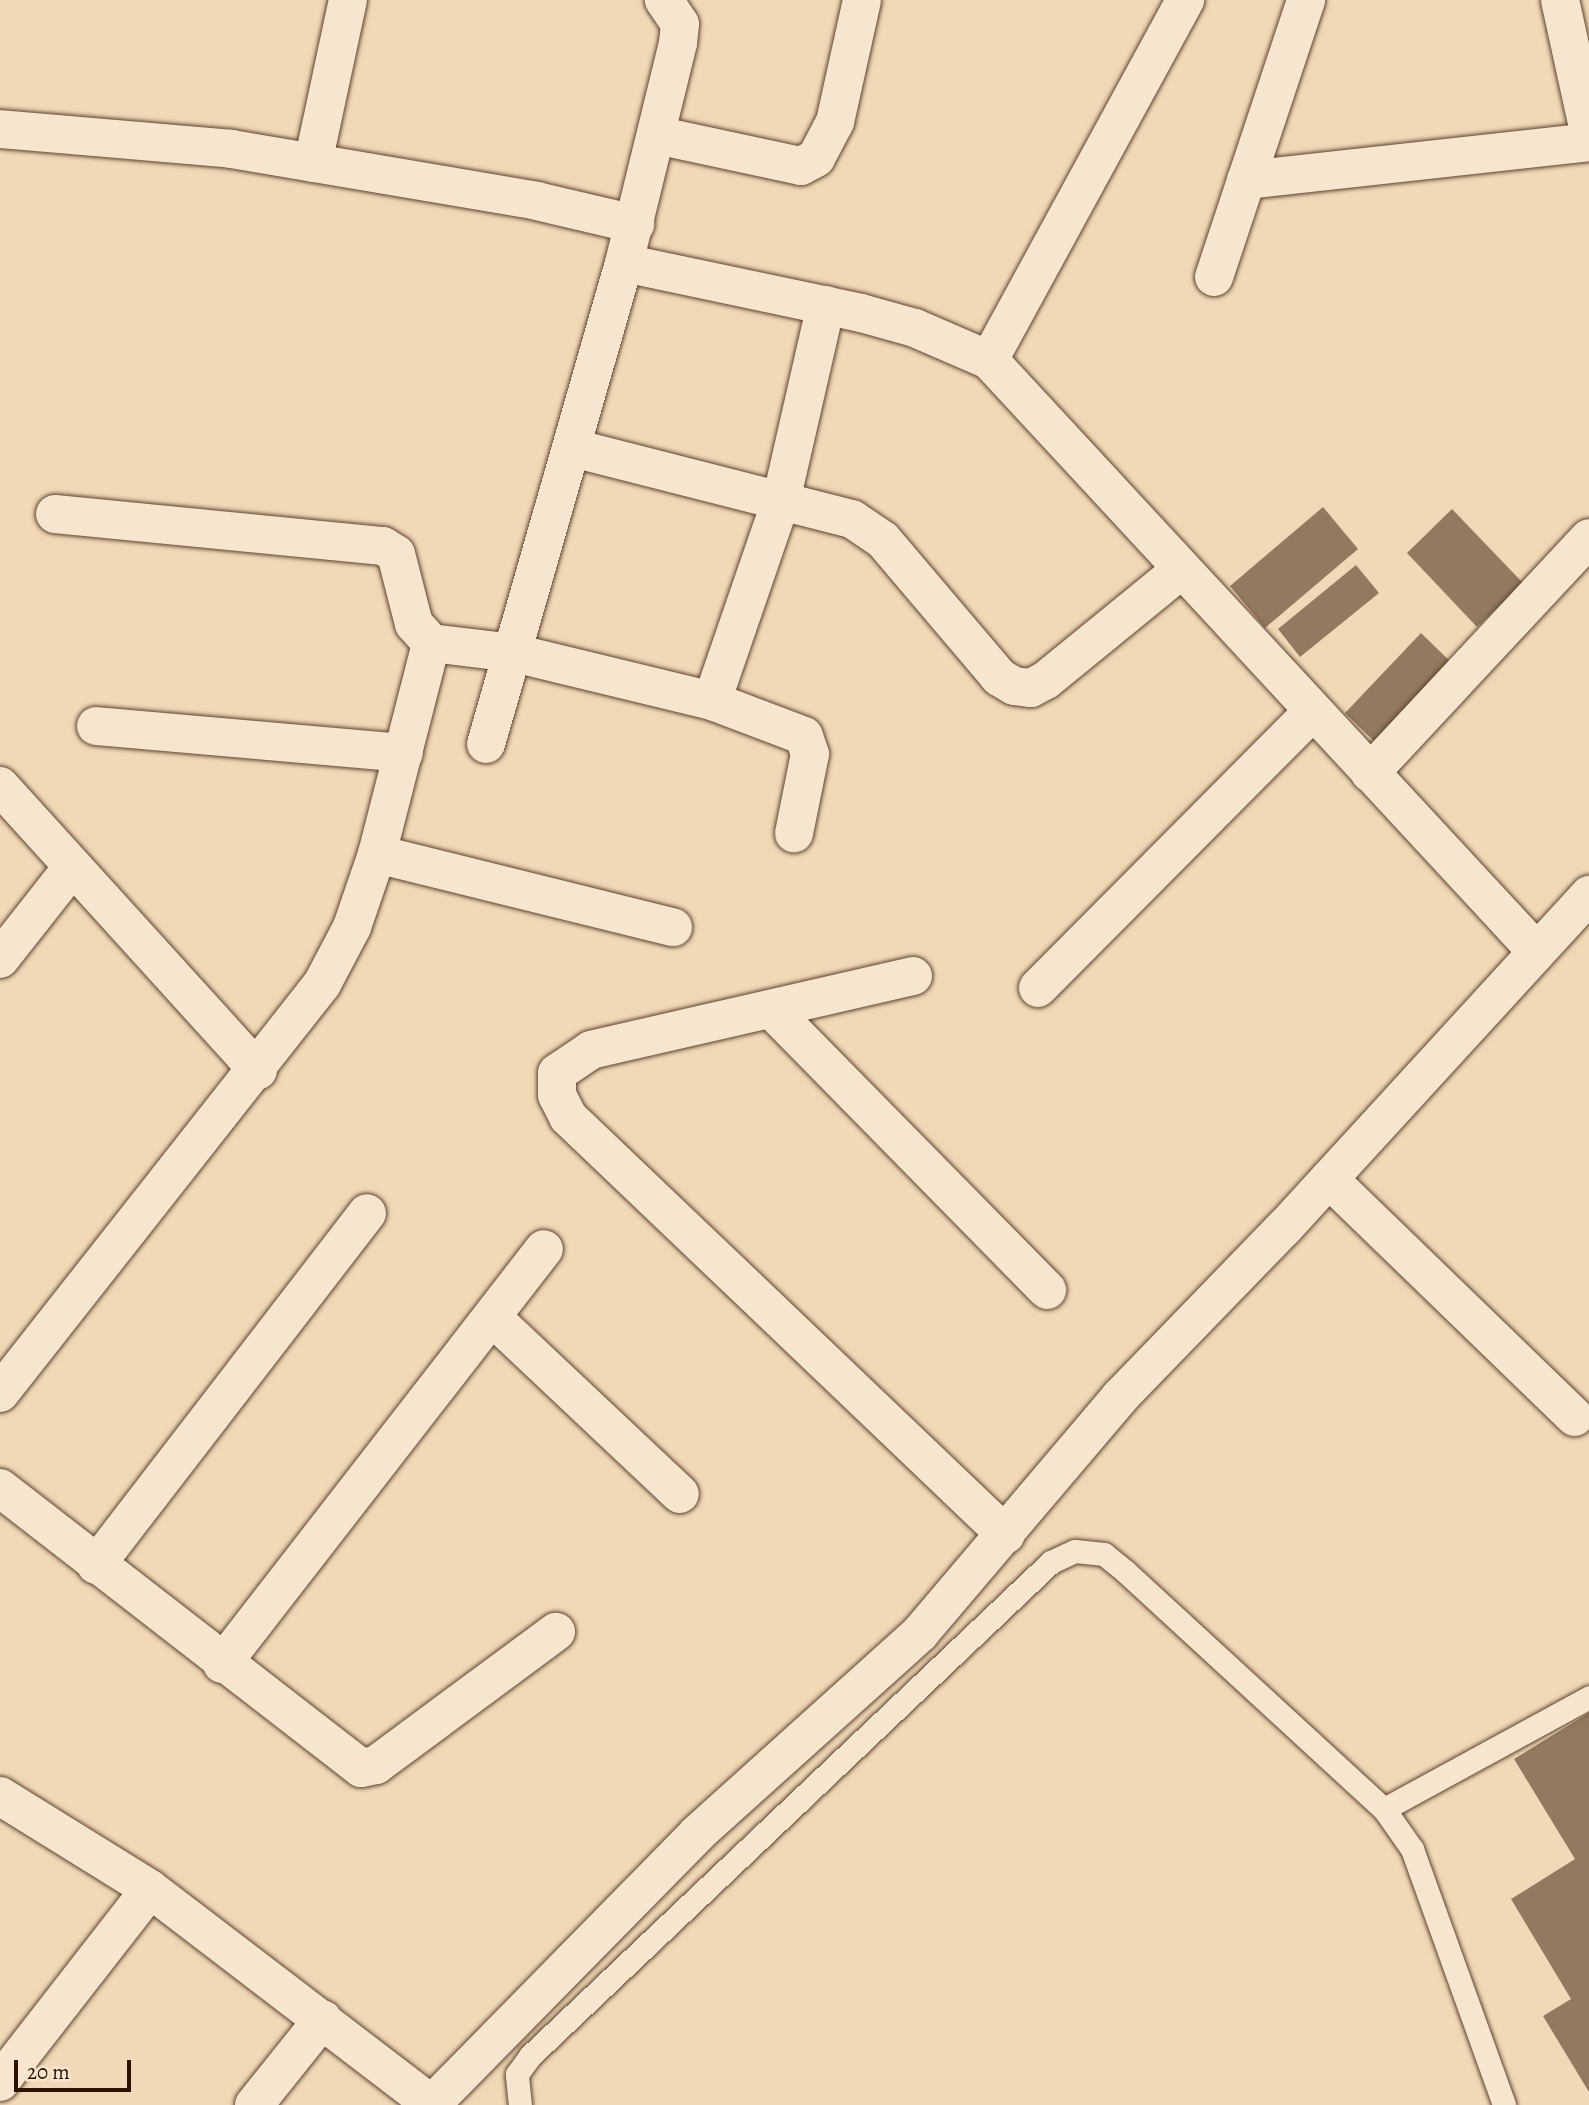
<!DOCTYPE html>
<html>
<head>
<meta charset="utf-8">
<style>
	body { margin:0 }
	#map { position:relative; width:1589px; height:2105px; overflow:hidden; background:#f1d9b7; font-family:Alegreya,serif }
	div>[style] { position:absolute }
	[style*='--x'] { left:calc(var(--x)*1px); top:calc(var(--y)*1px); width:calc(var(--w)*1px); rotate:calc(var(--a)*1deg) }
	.building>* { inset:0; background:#92795f }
	.roads { filter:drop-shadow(0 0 2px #5d432e) drop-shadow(0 0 2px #5d432e) }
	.lane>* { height:23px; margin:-11.5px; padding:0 11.5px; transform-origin:11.5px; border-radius:11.5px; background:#f6e6d0 }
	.street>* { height:38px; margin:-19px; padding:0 19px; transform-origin:19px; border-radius:19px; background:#f6e6d0 }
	span { translate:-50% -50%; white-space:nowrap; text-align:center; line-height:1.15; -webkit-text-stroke:6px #f6e6d0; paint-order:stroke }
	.scale { position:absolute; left:14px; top:2060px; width:117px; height:32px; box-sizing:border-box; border:4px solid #2c1100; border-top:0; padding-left:9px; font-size:21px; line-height:24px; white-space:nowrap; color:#2c1100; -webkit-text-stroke:5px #f6e6d0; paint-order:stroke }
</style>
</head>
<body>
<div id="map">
	<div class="building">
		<i style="clip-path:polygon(1323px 507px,1358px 549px,1265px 628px,1230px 586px)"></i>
		<i style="clip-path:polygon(1452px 509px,1523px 583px,1477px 627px,1407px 553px)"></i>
		<i style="clip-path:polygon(1356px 565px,1379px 593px,1300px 657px,1278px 629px)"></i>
		<i style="clip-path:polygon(1421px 633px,1458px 669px,1382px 749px,1345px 713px)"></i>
		<i style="clip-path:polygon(1589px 1713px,1589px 2092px,1543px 2016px,1571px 1999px,1511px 1899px,1575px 1859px,1514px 1759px)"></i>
	</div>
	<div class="roads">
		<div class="lane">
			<i style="--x:1384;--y:1809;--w:234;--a:-28.6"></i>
			<i style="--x:520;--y:2105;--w:31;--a:-96"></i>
			<i style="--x:517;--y:2074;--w:22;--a:-54"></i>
			<i style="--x:530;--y:2056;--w:718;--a:-43.48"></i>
			<i style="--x:1051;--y:1562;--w:26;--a:-25"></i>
			<i style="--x:1075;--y:1551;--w:29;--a:6"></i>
			<i style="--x:1104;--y:1554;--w:28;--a:39"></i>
			<i style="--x:1126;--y:1572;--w:350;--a:42.6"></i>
			<i style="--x:1384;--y:1809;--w:49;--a:55"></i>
			<i style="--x:1412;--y:1849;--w:272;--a:70.2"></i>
		</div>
		<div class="street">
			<i style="--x:1560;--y:0;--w:135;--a:77.6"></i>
			<i style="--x:0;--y:129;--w:232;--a:4.9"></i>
			<i style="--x:231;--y:149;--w:310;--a:9.6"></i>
			<i style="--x:537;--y:201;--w:101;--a:13.2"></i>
			<i style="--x:656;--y:135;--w:148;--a:12.1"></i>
			<i style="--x:801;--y:166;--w:17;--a:-28"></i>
			<i style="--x:816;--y:158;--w:41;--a:-62.2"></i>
			<i style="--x:835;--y:122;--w:125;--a:-77.5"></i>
			<i style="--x:313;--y:163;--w:167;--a:-77.9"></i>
			<i style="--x:1246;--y:180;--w:345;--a:-6.3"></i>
			<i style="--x:624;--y:263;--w:242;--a:11.9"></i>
			<i style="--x:861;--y:313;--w:56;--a:15.5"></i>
			<i style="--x:915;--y:328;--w:81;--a:23.4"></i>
			<i style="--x:989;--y:360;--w:805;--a:47.21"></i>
			<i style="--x:1214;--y:277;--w:292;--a:-71.6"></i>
			<i style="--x:989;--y:360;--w:410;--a:-61.4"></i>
			<i style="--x:573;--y:448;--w:288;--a:14.3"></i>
			<i style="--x:852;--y:519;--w:37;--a:34"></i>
			<i style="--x:883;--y:540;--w:180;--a:49.7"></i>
			<i style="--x:999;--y:677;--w:17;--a:31"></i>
			<i style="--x:1014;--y:686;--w:17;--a:7"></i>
			<i style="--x:1031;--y:688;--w:17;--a:-28"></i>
			<i style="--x:1046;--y:680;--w:174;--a:-39.2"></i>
			<i style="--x:55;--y:514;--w:330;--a:5.6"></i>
			<i style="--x:383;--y:546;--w:15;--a:32"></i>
			<i style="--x:396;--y:554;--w:72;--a:75.6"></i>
			<i style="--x:414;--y:624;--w:25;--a:48"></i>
			<i style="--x:431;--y:643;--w:84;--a:6.9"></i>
			<i style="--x:514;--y:653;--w:204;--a:13.6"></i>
			<i style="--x:712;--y:701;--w:98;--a:20.8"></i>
			<i style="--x:804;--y:736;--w:19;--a:72"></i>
			<i style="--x:810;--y:754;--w:81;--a:101.4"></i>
			<i style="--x:712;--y:701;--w:212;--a:-71"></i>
			<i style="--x:781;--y:501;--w:201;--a:-77.1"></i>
			<i style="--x:96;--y:726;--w:309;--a:5"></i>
			<i style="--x:486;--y:744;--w:500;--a:-73.99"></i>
			<i style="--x:624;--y:263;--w:227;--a:-76.2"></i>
			<i style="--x:678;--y:43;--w:19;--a:-84"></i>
			<i style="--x:680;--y:24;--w:29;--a:-124"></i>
			<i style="--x:1370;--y:773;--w:321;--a:-47"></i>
			<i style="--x:0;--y:786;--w:384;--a:47.8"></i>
			<i style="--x:377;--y:854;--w:305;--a:13.9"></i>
			<i style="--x:0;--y:959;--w:113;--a:-51.8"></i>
			<i style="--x:913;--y:976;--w:330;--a:167.1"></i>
			<i style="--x:591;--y:1050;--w:41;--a:145.9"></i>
			<i style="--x:557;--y:1073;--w:22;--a:90"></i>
			<i style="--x:557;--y:1095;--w:25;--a:63"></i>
			<i style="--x:568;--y:1117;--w:605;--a:43.66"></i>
			<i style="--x:1038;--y:988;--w:390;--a:-45.2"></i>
			<i style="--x:771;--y:1009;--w:394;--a:45.5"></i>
			<i style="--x:1329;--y:1179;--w:342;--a:44.1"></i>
			<i style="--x:492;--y:1317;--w:258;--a:43.3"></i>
			<i style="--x:0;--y:1393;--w:521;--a:-51.79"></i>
			<i style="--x:322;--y:984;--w:64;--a:-62.2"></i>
			<i style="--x:352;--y:927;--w:77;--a:-71.1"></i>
			<i style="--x:377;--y:854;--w:218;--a:-75.6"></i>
			<i style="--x:0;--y:1488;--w:457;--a:37.8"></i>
			<i style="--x:361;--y:1768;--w:15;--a:-11"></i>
			<i style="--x:376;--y:1765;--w:224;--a:-36.5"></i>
			<i style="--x:96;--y:1565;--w:444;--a:-52.4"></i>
			<i style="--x:222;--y:1664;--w:525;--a:-52.19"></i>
			<i style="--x:0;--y:1796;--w:176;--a:31.8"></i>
			<i style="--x:150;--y:1889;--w:356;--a:37.4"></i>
			<i style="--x:0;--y:2082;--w:244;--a:-52.1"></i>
			<i style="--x:432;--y:2104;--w:378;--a:-45.5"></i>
			<i style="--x:697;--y:1834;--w:300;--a:-42"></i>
			<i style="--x:920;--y:1633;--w:309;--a:-49.7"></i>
			<i style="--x:1120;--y:1397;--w:235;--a:-45.9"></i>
			<i style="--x:1284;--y:1228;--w:452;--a:-47.5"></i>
			<i style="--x:254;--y:2105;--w:110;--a:-51.3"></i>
		</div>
	</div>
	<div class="scale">20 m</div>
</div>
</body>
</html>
